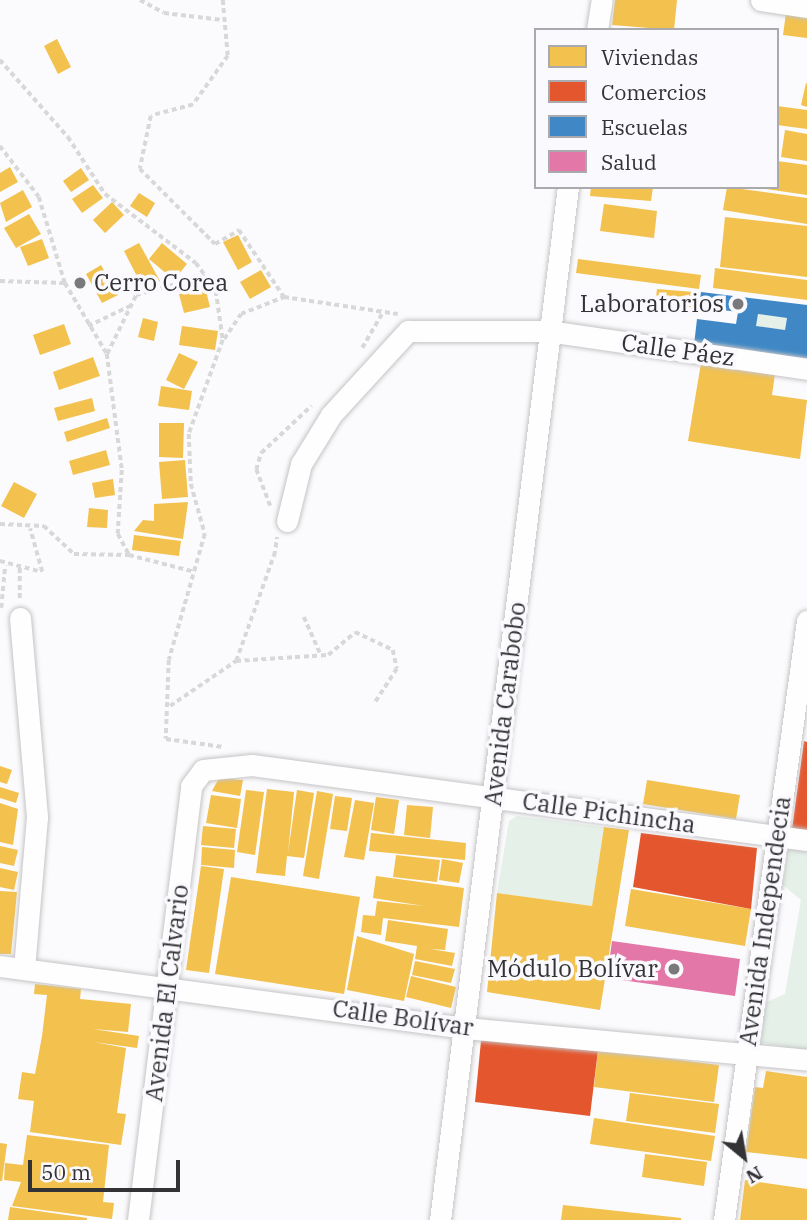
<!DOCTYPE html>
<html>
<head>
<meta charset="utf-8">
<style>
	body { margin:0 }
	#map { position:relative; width:807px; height:1220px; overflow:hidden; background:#fbfafc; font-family:"IBM Plex Serif",serif }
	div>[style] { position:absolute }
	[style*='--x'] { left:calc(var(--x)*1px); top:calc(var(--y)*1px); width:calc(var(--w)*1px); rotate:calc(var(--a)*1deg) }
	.green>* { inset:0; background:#e4f0e8 }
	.homes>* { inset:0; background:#f2c14e }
	.shops>* { inset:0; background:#e4572e }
	.schools>* { inset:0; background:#3f88c5 }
	.health>* { inset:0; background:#e377a8 }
	.path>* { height:3.5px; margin-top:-1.75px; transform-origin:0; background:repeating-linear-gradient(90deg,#d8d8d9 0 5px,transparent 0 8.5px) }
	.roads { filter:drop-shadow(0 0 2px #c5c4c6) drop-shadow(0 0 2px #c5c4c6) }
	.minor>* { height:21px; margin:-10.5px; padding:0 10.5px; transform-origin:10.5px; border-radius:10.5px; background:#fefeff }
	.dots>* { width:19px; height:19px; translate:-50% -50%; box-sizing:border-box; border:4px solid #faf9fd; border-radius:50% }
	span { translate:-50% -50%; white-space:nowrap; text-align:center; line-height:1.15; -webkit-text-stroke:7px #faf9fd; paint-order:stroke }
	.poi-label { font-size:24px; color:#333234 }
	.left { translate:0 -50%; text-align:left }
	.right { translate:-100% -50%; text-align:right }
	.street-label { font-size:24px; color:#333234 }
	.legend { position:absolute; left:534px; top:28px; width:245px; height:161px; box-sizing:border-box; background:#faf9fd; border:2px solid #aaa9ad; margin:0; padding:9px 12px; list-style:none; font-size:21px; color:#333234 }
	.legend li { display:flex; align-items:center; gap:14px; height:35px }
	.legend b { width:35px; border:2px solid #aaa9ad }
	.north { position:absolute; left:709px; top:1122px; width:70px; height:70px; -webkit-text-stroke:5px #faf9fd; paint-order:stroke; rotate:150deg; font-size:19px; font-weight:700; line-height:28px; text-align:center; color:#333234 }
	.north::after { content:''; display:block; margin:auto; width:24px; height:32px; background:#333234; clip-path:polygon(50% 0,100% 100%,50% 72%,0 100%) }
	.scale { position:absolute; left:28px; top:1160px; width:152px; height:32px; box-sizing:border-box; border:4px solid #333234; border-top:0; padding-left:9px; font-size:21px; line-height:24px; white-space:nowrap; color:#333234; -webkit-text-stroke:5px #faf9fd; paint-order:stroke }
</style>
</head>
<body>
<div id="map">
	<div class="green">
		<i style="clip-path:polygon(758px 314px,787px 318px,785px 330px,756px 326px)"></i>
		<i style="clip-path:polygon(517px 816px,604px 827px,592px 906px,497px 893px,509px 821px)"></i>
		<i style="clip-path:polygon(780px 848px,807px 851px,807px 1051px,753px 1041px,758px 1006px,785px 994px,801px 900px,776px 879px)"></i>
	</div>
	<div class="homes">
		<i style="clip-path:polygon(615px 0,677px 0,674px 30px,612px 25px)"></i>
		<i style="clip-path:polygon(786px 13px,807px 17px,807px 38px,783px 35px)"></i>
		<i style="clip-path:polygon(57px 39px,71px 67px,58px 74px,44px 46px)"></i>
		<i style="clip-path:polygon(806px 83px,807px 84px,807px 107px,801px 105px)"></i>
		<i style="clip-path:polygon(777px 106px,807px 110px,807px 129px,777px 125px)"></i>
		<i style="clip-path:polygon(785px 130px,807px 134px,807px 161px,781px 157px)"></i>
		<i style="clip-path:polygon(777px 161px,807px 165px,807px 195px,766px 189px,777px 187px)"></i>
		<i style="clip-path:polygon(10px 167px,18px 182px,0 192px,0 173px)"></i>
		<i style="clip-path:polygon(81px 168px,89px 180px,71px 192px,63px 181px)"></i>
		<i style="clip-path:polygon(93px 185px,103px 198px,82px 213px,72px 199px)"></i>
		<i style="clip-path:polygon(591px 187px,653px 187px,651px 201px,590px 196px)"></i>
		<i style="clip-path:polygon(727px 187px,807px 198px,807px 224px,723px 210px)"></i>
		<i style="clip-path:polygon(23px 190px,32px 207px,6px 222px,0 203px)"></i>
		<i style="clip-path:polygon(139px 193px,155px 203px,147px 217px,130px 206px)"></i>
		<i style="clip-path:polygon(112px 202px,124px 215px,105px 233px,93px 220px)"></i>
		<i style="clip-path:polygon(604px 204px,657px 211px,654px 238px,600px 231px)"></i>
		<i style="clip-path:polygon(29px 214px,41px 234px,16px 248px,4px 228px)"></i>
		<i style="clip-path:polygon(725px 217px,807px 226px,807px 277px,720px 267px)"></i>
		<i style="clip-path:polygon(238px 235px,252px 262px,238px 270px,223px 242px)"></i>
		<i style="clip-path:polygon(42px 239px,49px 258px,28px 266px,20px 247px)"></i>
		<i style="clip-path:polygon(139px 243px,160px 281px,144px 290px,124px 251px)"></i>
		<i style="clip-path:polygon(162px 243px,187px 264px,174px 280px,149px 259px)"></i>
		<i style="clip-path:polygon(578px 259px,701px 275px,699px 289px,576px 273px)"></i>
		<i style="clip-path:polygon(101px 265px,118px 295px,102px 303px,86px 274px)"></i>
		<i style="clip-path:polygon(715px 268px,807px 280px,807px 300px,713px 288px)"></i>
		<i style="clip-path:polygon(261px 270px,271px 287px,250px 299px,240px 282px)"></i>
		<i style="clip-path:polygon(205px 287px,210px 307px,184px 313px,179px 294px)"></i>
		<i style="clip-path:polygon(657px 289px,694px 292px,693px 308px,655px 305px)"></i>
		<i style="clip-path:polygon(143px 318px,158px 322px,154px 341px,138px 337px)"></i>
		<i style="clip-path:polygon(64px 324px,71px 344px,40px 355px,33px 335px)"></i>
		<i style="clip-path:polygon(182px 326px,218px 331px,215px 350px,179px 345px)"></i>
		<i style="clip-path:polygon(179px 353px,198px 362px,184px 389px,166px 380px)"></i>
		<i style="clip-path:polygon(93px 357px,100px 376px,59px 390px,53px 372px)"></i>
		<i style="clip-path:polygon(701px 363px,775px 374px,772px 395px,807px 400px,800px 459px,688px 441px)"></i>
		<i style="clip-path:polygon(161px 386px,192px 391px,189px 410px,158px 406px)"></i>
		<i style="clip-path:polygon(92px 398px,95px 411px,58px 421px,54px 408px)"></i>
		<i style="clip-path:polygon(107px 418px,110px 428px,67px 442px,64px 432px)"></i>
		<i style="clip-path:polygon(159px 423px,184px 423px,183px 458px,159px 457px)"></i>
		<i style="clip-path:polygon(106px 450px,110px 465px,73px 475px,69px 461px)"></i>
		<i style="clip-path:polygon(185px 460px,188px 497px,162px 499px,159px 462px)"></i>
		<i style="clip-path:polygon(113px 479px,115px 495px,95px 498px,92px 483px)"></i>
		<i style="clip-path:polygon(14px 482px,37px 494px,24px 518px,1px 506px)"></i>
		<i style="clip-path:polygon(188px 502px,183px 539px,134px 531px,143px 520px,154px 521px,154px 504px)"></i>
		<i style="clip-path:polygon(89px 508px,108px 510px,107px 528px,87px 527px)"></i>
		<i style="clip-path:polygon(134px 535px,181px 541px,179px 556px,132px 550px)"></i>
		<i style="clip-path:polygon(0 766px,12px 770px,7px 784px,0 782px)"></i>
		<i style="clip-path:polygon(219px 778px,243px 780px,240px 796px,212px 791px)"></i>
		<i style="clip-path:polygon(647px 780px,740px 795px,736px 819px,643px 804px)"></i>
		<i style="clip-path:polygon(0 787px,19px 793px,16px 803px,0 798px)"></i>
		<i style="clip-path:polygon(267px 789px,294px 792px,288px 853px,297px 790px,314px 793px,304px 858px,287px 856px,285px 876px,256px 873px)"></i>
		<i style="clip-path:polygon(246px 790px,264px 792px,255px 855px,237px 852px)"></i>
		<i style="clip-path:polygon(317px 791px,333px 794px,319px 879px,303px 876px)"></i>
		<i style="clip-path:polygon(211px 795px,241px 799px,237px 828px,206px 823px)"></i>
		<i style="clip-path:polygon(335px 796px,352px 798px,347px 831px,330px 829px)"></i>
		<i style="clip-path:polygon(376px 797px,399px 800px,394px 834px,371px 830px)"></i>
		<i style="clip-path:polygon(355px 800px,374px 803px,364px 860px,344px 857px)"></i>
		<i style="clip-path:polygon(0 803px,18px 809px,13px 845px,0 842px)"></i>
		<i style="clip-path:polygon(407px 805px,433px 807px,430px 838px,404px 835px)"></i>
		<i style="clip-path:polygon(203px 826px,236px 829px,234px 848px,201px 845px)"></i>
		<i style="clip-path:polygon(604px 827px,629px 830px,600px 1010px,487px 992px,497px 893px,592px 906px)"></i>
		<i style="clip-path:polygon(371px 833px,466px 843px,465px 860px,369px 851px)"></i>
		<i style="clip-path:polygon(0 846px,18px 850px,14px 866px,0 863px)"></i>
		<i style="clip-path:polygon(202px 847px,235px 850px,234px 868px,201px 865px)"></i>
		<i style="clip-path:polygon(396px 855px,440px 860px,437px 882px,393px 877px)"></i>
		<i style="clip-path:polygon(442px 859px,463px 863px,459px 883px,439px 880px)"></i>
		<i style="clip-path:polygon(201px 866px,224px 869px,209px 973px,186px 970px)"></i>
		<i style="clip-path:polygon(0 868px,18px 872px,14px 890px,0 887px)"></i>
		<i style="clip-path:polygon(376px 876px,464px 888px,459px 927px,383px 918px,381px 935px,361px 932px,363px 915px,375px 916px,377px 901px,424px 906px,373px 898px)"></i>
		<i style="clip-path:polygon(231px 877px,360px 897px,344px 994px,215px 974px)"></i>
		<i style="clip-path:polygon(631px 889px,751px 909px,745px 946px,625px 926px)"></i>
		<i style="clip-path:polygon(0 891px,17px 892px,11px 954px,0 954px)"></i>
		<i style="clip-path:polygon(388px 920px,448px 929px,445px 950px,430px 949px,455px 953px,452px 966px,415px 959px,417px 946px,385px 941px)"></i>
		<i style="clip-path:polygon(357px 936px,414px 954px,404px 1001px,347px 990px)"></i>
		<i style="clip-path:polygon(415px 961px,455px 969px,451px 983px,412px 975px)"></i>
		<i style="clip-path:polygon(411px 976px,456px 987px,451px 1008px,406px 997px)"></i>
		<i style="clip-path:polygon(35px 984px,81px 989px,80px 999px,131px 1004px,128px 1032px,93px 1029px,139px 1036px,137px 1048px,94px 1042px,126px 1048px,117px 1113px,126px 1114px,121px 1145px,30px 1132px,34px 1101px,18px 1099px,22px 1072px,35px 1074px,42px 1036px,47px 995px,34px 994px)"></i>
		<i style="clip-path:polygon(598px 1050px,719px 1065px,714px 1102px,594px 1087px)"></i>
		<i style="clip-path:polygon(766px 1071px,807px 1077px,807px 1159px,746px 1152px,755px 1087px,763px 1088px)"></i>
		<i style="clip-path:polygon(630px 1093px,719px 1104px,715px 1133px,626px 1121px)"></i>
		<i style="clip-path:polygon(594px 1118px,715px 1136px,711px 1161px,590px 1144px)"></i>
		<i style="clip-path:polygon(27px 1135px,109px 1145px,103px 1202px,114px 1203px,112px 1219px,12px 1206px,21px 1182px,4px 1180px,5px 1163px,23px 1165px)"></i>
		<i style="clip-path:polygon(0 1143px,7px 1144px,2px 1181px,0 1181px)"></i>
		<i style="clip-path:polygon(645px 1154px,707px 1162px,704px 1186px,642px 1177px)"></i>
		<i style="clip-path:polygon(745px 1180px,807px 1189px,807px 1220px,740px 1220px)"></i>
		<i style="clip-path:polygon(563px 1205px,681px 1218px,681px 1220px,561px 1220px)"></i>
		<i style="clip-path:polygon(10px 1207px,87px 1218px,87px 1220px,8px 1220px)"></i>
	</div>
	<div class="shops">
		<i style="clip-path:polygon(804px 741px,807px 742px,807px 831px,792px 829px)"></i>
		<i style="clip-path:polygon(641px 833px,757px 848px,751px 909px,633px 887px)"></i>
		<i style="clip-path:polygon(490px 1037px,598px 1050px,590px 1116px,475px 1102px,481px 1041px)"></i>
	</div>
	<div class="schools">
		<i style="clip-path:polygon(evenodd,701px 292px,807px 305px,807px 359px,694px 345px,697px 319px,736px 324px,738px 312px,699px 307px,701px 292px,758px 314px,787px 318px,785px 330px,756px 326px,758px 314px)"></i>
	</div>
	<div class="health">
		<i style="clip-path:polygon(612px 941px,740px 959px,735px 996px,607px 978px)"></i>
	</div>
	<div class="path">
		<i style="--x:140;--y:0;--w:27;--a:28"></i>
		<i style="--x:164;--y:13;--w:59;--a:6.8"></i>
		<i style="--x:223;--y:0;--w:56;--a:84.9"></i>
		<i style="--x:228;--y:56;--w:60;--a:125.5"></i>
		<i style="--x:193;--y:105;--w:43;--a:165.3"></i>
		<i style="--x:151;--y:116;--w:54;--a:101.7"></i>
		<i style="--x:140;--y:169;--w:106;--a:45"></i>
		<i style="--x:215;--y:244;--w:28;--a:-30"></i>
		<i style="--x:239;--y:230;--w:81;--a:56.1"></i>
		<i style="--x:0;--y:60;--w:103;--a:48.6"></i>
		<i style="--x:68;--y:137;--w:68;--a:57"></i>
		<i style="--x:105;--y:194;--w:114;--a:37.2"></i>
		<i style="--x:196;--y:263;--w:34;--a:54"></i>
		<i style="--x:216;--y:291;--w:49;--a:81.9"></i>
		<i style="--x:223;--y:340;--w:100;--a:109.9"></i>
		<i style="--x:189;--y:434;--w:50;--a:87.7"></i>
		<i style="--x:191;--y:484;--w:52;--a:74.4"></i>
		<i style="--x:205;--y:534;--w:131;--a:105.9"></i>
		<i style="--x:169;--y:660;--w:79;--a:92.2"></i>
		<i style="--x:166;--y:739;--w:58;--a:8"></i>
		<i style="--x:0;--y:146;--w:64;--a:52.6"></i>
		<i style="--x:39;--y:197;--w:90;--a:73.2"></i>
		<i style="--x:65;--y:283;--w:82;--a:59.4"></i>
		<i style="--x:107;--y:354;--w:117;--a:82.6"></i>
		<i style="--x:122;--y:470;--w:64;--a:93.6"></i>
		<i style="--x:118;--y:534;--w:24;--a:62"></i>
		<i style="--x:129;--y:555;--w:68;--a:14.4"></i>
		<i style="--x:0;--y:281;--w:64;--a:1.8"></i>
		<i style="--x:88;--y:326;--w:47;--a:-25.5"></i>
		<i style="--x:224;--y:339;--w:30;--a:-56"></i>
		<i style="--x:241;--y:314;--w:46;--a:-21.6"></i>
		<i style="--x:284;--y:297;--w:115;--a:8.5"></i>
		<i style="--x:362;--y:348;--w:42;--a:-59.7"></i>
		<i style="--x:107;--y:354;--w:66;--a:-63.8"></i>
		<i style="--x:136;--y:295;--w:72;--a:-15.4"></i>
		<i style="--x:270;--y:506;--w:39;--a:-111"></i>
		<i style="--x:256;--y:470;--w:18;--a:-74"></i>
		<i style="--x:261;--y:453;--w:69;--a:-43.2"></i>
		<i style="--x:0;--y:524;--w:44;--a:2.6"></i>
		<i style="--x:44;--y:526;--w:41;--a:43"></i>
		<i style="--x:74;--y:554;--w:55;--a:1"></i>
		<i style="--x:274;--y:556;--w:19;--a:-81"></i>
		<i style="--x:0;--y:561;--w:43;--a:14.7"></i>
		<i style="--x:42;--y:572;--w:45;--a:-105.6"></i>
		<i style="--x:20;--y:568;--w:33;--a:90"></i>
		<i style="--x:1;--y:608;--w:43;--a:-84.7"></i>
		<i style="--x:304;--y:617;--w:39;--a:66"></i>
		<i style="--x:236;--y:661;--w:113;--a:-70.3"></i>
		<i style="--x:170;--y:706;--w:80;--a:-34.3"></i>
		<i style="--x:236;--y:661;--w:92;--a:-3.7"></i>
		<i style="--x:328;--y:655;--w:35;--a:-40"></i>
		<i style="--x:355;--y:632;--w:42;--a:25.3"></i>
		<i style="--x:393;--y:650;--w:19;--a:78"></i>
		<i style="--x:397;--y:669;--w:40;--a:122.9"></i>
	</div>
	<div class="roads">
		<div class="minor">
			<i style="--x:761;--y:0;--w:47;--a:8.7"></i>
			<i style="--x:597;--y:30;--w:30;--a:-81"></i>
			<i style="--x:287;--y:521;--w:59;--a:-76.2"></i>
			<i style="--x:301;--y:464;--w:57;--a:-58.5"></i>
			<i style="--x:331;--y:415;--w:114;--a:-47.5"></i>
			<i style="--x:408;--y:331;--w:140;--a:0"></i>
			<i style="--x:548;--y:331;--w:262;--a:8.3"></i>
			<i style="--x:20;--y:618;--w:200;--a:85.1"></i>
			<i style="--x:37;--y:817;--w:152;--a:94.9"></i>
			<i style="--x:0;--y:966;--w:469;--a:7.6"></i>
			<i style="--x:465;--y:1028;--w:343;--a:5.3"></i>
			<i style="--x:138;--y:1220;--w:437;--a:-83"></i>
			<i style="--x:191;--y:786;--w:20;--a:-53"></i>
			<i style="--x:203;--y:770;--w:49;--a:-5.8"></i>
			<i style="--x:252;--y:765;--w:560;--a:7.7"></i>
			<i style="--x:440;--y:1220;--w:1041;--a:-82.94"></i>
			<i style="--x:724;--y:1220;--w:605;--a:-82.11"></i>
		</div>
	</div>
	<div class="dots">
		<i style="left:80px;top:283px;background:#79787a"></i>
		<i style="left:738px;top:304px;background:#79787a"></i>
		<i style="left:674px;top:969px;background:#79787a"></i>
	</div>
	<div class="poi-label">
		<span class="left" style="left:94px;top:283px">Cerro Corea</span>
		<span class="right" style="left:724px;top:304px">Laboratorios</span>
		<span class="right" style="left:658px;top:969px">Módulo Bolívar</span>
	</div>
	<div class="street-label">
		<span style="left:678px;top:350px;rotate:8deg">Calle Páez</span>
		<span style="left:505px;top:704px;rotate:-83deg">Avenida Carabobo</span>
		<span style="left:609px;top:813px;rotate:8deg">Calle Pichincha</span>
		<span style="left:765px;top:921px;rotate:-82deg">Avenida Independecia</span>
		<span style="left:167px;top:993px;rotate:-83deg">Avenida El Calvario</span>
		<span style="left:403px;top:1018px;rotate:8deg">Calle Bolívar</span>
	</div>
	<ul class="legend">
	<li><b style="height:19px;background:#f2c14e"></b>Viviendas</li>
	<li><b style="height:19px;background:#e4572e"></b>Comercios</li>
	<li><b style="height:19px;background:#3f88c5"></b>Escuelas</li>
	<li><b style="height:19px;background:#e377a8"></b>Salud</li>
	</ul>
	<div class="north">N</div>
	<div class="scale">50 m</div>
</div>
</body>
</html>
